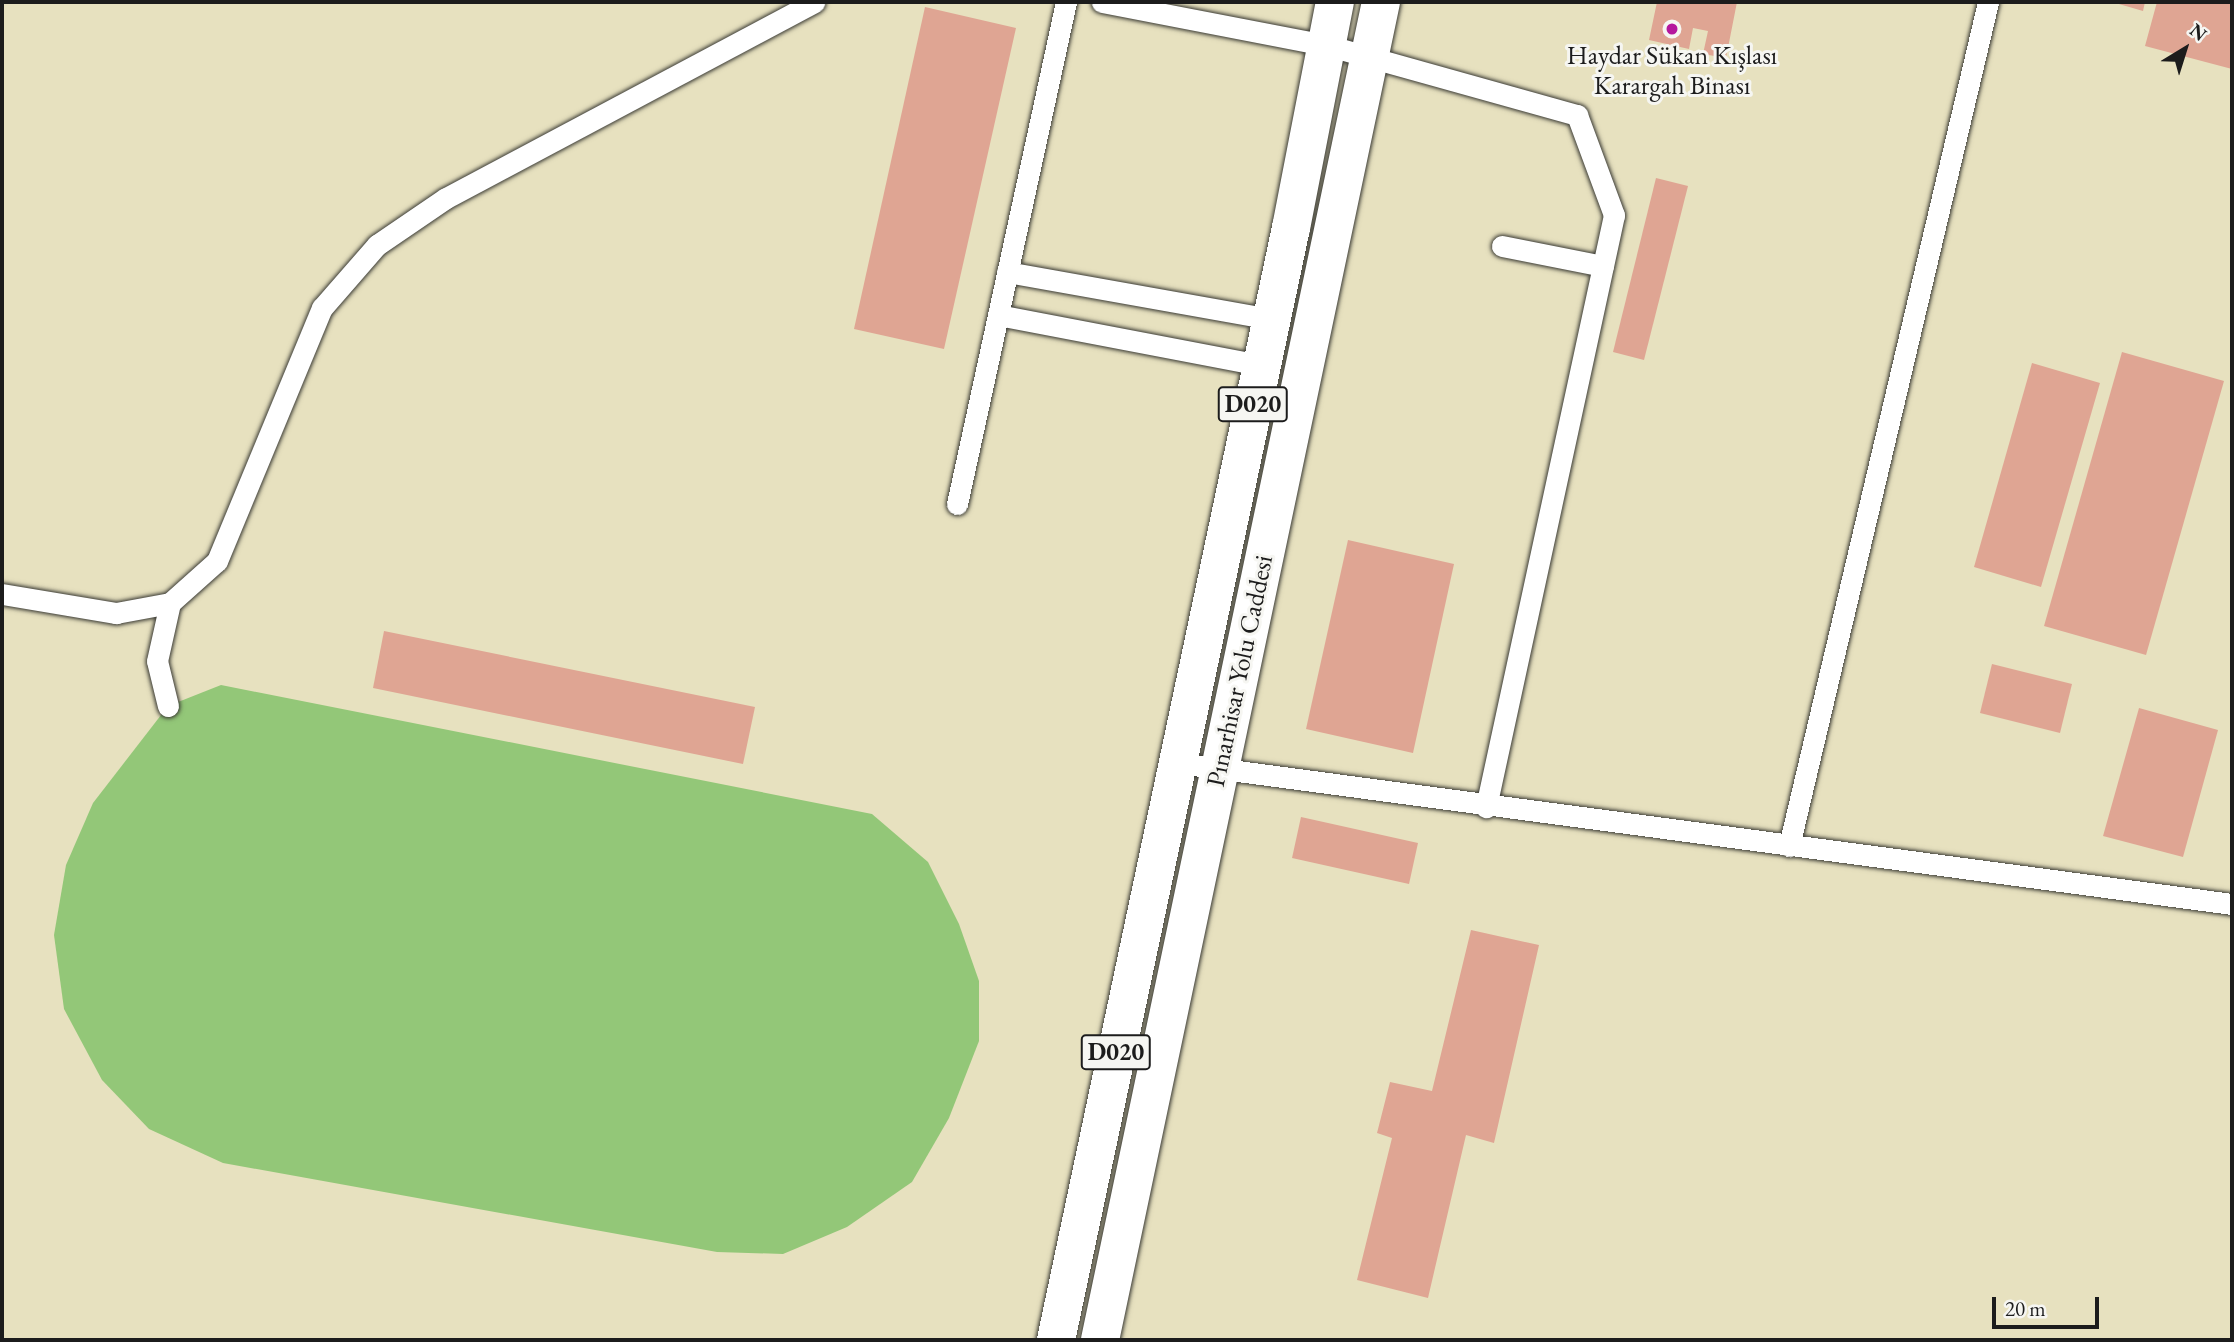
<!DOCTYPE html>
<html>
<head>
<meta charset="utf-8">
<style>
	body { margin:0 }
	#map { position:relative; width:2234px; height:1342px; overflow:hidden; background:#e7e1bf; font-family:"EB Garamond",serif }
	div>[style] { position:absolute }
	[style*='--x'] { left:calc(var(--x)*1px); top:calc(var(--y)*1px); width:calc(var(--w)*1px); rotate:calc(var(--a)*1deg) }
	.green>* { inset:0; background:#93c778 }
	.building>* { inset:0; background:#dfa593 }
	.roads { filter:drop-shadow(0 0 2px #3a3a34) drop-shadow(0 0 2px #3a3a34) }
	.lane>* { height:21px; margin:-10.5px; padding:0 10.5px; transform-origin:10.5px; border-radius:10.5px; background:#fff }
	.highway>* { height:38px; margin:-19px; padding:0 19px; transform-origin:19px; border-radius:19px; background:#fff }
	.dots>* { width:19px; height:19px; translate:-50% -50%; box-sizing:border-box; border:4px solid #f6f6f2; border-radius:50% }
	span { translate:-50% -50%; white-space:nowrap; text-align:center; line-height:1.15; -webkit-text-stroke:6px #f6f6f2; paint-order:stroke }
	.shield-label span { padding:2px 5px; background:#f6f6f2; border:2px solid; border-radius:5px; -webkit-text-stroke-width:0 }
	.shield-label { font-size:24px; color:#1c1c1c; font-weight:700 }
	.poi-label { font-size:26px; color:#1c1c1c }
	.street-label { font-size:26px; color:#1c1c1c }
	.frame { position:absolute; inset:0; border:4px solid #1c1c1c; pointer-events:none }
	.north { position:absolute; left:2150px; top:14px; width:70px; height:70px; -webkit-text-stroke:5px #f6f6f2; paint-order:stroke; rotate:38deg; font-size:19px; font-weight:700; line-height:28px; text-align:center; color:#1c1c1c }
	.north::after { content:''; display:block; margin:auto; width:24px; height:32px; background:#1c1c1c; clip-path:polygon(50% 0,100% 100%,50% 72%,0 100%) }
	.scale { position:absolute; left:1992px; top:1297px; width:107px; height:32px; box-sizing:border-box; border:4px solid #1c1c1c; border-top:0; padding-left:9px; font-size:21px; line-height:24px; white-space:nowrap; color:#1c1c1c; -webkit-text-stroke:5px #f6f6f2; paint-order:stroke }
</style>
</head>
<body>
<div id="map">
	<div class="green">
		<i style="clip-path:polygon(221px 685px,872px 814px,928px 862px,959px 924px,979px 981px,979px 1041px,949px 1118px,912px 1182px,847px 1227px,783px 1254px,717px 1252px,223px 1163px,149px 1129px,102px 1080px,64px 1009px,54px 935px,66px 865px,93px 803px,168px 706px)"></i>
	</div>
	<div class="building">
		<i style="clip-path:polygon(1657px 2px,1737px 2px,1726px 58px,1703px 54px,1708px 31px,1693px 28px,1689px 49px,1649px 40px)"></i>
		<i style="clip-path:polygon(2112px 2px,2145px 2px,2143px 11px)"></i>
		<i style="clip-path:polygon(2157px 2px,2232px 2px,2232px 69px,2145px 46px)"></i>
		<i style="clip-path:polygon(925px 7px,1016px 28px,944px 349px,854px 329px)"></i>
		<i style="clip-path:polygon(1656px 178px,1688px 186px,1644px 360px,1613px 352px)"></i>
		<i style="clip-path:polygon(2122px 352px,2224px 381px,2146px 655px,2044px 626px)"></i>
		<i style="clip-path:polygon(2032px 363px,2100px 383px,2041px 587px,1974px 567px)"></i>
		<i style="clip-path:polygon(1348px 540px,1454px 564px,1413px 753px,1306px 729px)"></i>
		<i style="clip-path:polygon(384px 631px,755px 707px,743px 764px,373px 688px)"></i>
		<i style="clip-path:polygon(1992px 664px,2072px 684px,2060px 733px,1980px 713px)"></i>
		<i style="clip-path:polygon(2139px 708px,2218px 730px,2183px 857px,2103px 836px)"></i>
		<i style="clip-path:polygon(1301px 817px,1418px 843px,1409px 884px,1292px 858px)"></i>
		<i style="clip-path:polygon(1471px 930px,1539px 945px,1494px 1143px,1466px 1135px,1428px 1298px,1357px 1280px,1392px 1138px,1377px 1133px,1390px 1082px,1432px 1091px)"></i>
	</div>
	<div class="roads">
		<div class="lane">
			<i style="--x:1102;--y:2;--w:228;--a:10.9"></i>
			<i style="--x:1326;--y:45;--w:261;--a:15.6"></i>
			<i style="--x:1577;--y:115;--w:107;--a:69.7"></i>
			<i style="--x:1614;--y:215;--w:606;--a:102.2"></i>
			<i style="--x:1502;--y:246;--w:103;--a:11.2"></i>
			<i style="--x:1007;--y:272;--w:268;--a:10.1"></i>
			<i style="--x:998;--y:315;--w:268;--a:10.8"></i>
			<i style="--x:957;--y:504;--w:514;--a:-77.75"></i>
			<i style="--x:2;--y:594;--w:116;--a:9.5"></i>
			<i style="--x:116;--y:613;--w:55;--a:-10.5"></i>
			<i style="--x:170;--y:603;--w:63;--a:-41.8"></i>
			<i style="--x:217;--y:561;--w:274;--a:-67.5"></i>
			<i style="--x:322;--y:308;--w:84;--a:-48.9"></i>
			<i style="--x:377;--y:245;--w:83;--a:-34.3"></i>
			<i style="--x:446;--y:198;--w:417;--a:-28"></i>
			<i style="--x:168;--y:706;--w:46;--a:-103.7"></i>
			<i style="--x:157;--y:661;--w:59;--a:-77.4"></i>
			<i style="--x:1178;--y:763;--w:1063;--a:7.62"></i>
			<i style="--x:1789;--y:846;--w:867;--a:-76.73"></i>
		</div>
		<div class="highway">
			<i style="--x:1056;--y:1340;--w:1137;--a:-78.07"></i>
			<i style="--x:1291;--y:228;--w:230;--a:-79"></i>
			<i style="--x:1100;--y:1340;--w:1367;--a:-78.14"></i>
		</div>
	</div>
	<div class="dots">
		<i style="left:1672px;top:29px;background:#b5179e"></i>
	</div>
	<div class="shield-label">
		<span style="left:1253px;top:404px">D020</span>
		<span style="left:1116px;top:1052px">D020</span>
	</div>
	<div class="poi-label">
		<span style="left:1672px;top:71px">Haydar Sükan Kışlası<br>Karargah Binası</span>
	</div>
	<div class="street-label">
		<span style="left:1240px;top:671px;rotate:-78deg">Pınarhisar Yolu Caddesi</span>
	</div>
	<div class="frame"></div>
	<div class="north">N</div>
	<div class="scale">20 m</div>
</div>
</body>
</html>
